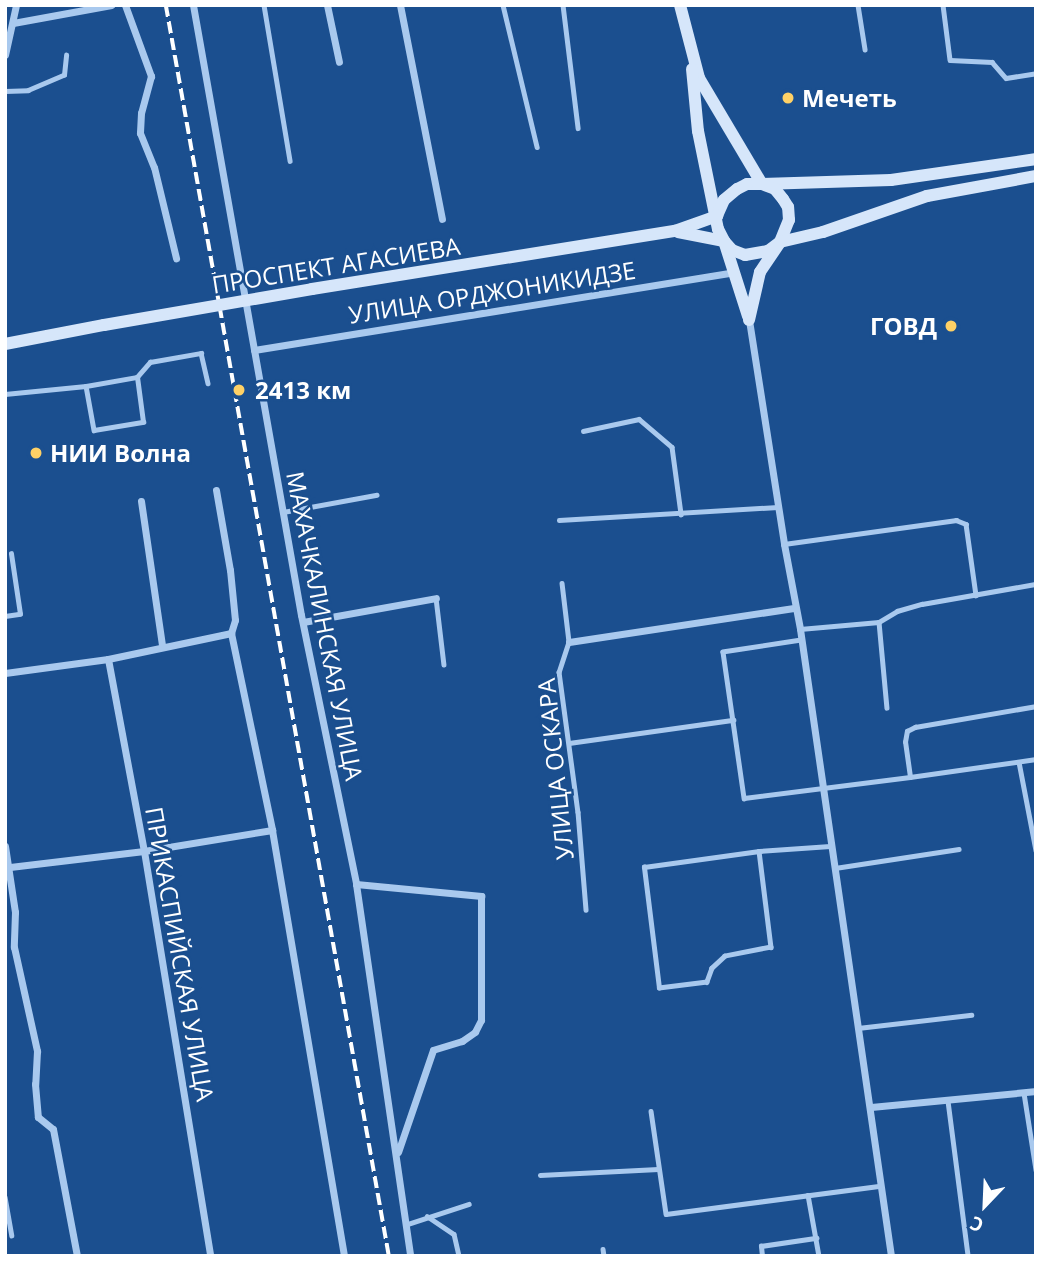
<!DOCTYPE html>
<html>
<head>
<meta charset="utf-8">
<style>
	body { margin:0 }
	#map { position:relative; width:1041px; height:1261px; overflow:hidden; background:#1b4f8f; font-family:"Open Sans",sans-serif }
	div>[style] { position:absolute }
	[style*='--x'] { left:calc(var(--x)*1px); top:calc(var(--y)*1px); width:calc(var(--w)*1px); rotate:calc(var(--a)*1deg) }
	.lane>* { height:4.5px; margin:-2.25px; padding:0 2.25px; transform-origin:2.25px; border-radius:2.25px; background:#a9c9ee }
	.street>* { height:7px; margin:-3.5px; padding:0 3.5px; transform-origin:3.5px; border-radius:3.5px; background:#a9c9ee }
	.secondary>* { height:12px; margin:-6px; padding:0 6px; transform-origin:6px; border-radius:6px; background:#d6e6fa }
	.rail>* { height:3.5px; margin-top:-1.75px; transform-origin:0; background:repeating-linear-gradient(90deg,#fff 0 12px,transparent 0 17px) }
	.secondary-bridge>* { height:12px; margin:-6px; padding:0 6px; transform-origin:6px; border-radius:6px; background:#d6e6fa }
	.dots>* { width:19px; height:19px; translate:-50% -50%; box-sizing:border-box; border:4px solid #1b4f8f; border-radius:50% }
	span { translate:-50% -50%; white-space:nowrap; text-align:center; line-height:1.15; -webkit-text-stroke:5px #1b4f8f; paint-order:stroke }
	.poi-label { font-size:24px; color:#fff; font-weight:700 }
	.left { translate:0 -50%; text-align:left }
	.right { translate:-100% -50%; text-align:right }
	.street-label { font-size:24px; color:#fff }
	.frame { position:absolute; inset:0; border:7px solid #fff; pointer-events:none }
	.north { position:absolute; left:950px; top:1170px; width:70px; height:70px; -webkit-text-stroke:5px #1b4f8f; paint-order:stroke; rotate:203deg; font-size:19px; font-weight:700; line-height:28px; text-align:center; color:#fff }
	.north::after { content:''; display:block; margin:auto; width:24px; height:32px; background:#fff; clip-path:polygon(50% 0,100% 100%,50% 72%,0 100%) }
</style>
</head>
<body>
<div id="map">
	<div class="lane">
		<i style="--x:264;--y:5;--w:158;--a:80.5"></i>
		<i style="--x:503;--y:5;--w:146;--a:76.5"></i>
		<i style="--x:563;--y:5;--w:124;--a:83"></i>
		<i style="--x:858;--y:5;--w:45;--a:81"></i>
		<i style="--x:943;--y:5;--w:55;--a:82.7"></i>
		<i style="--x:950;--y:60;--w:42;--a:2.7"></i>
		<i style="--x:992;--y:62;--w:21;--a:49"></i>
		<i style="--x:1006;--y:78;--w:30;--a:-9"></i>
		<i style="--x:5;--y:91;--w:23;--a:-2"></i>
		<i style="--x:28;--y:90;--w:39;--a:-23"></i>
		<i style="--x:64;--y:75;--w:20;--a:-84"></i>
		<i style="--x:86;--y:386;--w:52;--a:-10"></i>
		<i style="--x:5;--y:394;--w:81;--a:-5.6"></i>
		<i style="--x:86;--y:386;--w:45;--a:79.7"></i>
		<i style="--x:94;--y:430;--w:50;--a:-9.3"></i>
		<i style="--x:143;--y:422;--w:45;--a:-97.6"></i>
		<i style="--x:137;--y:377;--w:20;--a:-49"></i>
		<i style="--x:150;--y:362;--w:52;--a:-10"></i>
		<i style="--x:201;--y:353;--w:31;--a:77"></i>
		<i style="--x:583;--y:431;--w:57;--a:-12.1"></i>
		<i style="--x:639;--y:419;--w:43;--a:40.3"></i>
		<i style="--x:672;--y:447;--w:68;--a:82.3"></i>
		<i style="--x:283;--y:512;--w:95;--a:-10.4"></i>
		<i style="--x:559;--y:520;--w:219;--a:-3.4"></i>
		<i style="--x:784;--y:544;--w:174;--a:-7.9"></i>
		<i style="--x:956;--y:520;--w:11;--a:22"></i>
		<i style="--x:966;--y:524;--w:72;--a:82"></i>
		<i style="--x:562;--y:583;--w:59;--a:83.2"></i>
		<i style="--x:569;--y:642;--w:32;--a:108"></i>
		<i style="--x:559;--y:672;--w:141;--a:82.3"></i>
		<i style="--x:578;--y:812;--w:98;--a:85.3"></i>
		<i style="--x:436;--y:598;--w:67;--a:83.2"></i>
		<i style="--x:5;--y:616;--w:15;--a:-8"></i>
		<i style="--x:20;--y:614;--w:61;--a:-98.5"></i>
		<i style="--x:879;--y:622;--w:21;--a:-31"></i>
		<i style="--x:897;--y:611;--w:26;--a:-16"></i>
		<i style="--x:922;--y:604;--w:116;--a:-10"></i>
		<i style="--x:800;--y:629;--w:79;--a:-5.1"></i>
		<i style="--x:879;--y:622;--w:86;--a:84.7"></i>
		<i style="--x:801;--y:640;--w:79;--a:171.3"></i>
		<i style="--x:723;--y:652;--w:148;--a:81.8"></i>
		<i style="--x:744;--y:798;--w:167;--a:-7.2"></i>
		<i style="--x:910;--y:777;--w:35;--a:-98"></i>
		<i style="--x:905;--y:742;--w:11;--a:-80"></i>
		<i style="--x:907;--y:731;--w:9;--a:-27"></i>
		<i style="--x:915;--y:727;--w:123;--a:-9.8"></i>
		<i style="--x:569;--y:743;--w:166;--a:-8"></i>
		<i style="--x:1019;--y:762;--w:90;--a:79.1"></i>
		<i style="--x:910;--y:777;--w:127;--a:-8.1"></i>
		<i style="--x:759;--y:851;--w:97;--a:82.9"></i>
		<i style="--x:771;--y:947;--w:47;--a:168.9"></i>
		<i style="--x:725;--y:956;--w:18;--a:137"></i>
		<i style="--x:712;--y:968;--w:15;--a:110"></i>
		<i style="--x:707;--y:982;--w:48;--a:172.9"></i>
		<i style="--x:659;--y:988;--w:122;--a:-97.1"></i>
		<i style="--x:644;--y:867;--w:116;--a:-7.9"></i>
		<i style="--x:759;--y:851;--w:71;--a:-4"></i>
		<i style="--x:835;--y:868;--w:125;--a:-8.7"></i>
		<i style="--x:858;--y:1028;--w:114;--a:-6.6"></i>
		<i style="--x:1024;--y:1093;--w:78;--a:81.1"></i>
		<i style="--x:948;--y:1101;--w:156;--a:82.6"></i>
		<i style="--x:651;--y:1111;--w:104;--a:81.7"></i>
		<i style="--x:666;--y:1214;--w:216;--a:-7.5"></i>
		<i style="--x:540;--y:1175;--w:118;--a:-2.9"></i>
		<i style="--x:808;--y:1195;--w:62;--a:79.8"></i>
		<i style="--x:5;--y:1197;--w:39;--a:80"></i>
		<i style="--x:427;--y:1216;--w:32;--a:34"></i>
		<i style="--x:454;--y:1234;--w:23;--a:77"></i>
		<i style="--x:405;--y:1225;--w:67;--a:-18.2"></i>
		<i style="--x:603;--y:1249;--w:7;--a:82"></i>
		<i style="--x:762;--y:1256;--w:10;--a:-96"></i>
		<i style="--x:761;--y:1246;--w:56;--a:-8.3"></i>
	</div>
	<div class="street">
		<i style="--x:125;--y:5;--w:76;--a:69.9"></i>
		<i style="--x:151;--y:76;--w:38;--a:105"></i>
		<i style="--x:141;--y:113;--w:20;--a:93"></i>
		<i style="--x:140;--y:133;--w:37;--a:68"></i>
		<i style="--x:154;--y:167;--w:94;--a:76.4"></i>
		<i style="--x:193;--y:5;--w:619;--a:79.96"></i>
		<i style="--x:301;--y:615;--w:275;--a:78.4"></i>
		<i style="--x:356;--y:884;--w:376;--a:81.7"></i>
		<i style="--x:327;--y:5;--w:58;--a:78.1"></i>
		<i style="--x:400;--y:5;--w:218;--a:78.9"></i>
		<i style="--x:13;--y:23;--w:100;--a:-10.4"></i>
		<i style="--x:5;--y:55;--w:51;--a:-77.6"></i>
		<i style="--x:749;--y:320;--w:227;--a:81.1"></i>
		<i style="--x:784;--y:544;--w:86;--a:79.3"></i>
		<i style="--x:800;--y:629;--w:634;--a:81.74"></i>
		<i style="--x:254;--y:350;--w:486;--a:-9.2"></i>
		<i style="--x:216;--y:490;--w:81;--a:80.1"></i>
		<i style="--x:230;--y:570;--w:50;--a:84.3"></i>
		<i style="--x:235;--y:620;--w:14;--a:107"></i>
		<i style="--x:231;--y:633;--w:201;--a:78.2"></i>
		<i style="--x:272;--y:830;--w:432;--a:80.4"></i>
		<i style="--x:141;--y:501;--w:146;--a:81.7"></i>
		<i style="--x:303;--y:622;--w:135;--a:-10.2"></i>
		<i style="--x:569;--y:642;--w:229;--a:-8.6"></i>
		<i style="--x:108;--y:659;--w:195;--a:79.4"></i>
		<i style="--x:144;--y:851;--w:410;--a:80.7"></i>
		<i style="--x:5;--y:673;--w:104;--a:-7.7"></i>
		<i style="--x:108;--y:659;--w:126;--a:-11.9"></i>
		<i style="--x:5;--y:846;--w:67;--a:81.4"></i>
		<i style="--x:15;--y:912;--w:35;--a:92"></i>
		<i style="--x:14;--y:947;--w:107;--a:77.5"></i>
		<i style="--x:37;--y:1051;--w:33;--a:93"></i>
		<i style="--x:35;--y:1084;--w:33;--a:85"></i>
		<i style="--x:38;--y:1117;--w:19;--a:39"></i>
		<i style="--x:53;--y:1129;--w:129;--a:79.3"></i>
		<i style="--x:10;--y:867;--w:135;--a:-6.8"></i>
		<i style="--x:144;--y:851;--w:130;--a:-9.3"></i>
		<i style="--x:356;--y:884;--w:126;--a:5.5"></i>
		<i style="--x:481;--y:896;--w:124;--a:90"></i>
		<i style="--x:481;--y:1020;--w:13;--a:117"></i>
		<i style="--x:475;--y:1032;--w:16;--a:145"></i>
		<i style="--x:462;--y:1041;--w:30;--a:163"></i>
		<i style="--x:433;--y:1050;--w:108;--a:108.9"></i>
		<i style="--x:871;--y:1107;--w:166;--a:-5.5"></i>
	</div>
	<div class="secondary">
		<i style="--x:680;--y:5;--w:75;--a:75.4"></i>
		<i style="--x:699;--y:78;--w:123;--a:59.3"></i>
		<i style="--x:762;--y:184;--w:129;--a:-1.8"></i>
		<i style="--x:891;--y:180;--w:147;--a:-8.2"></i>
		<i style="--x:692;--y:69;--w:62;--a:84.5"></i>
		<i style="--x:698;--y:131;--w:100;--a:78.5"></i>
		<i style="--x:718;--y:229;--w:13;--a:63"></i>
		<i style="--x:724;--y:241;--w:12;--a:48"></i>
		<i style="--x:732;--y:250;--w:14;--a:21"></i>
		<i style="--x:745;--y:255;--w:23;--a:-10"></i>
		<i style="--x:768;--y:251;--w:15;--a:-37"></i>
		<i style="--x:780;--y:242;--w:24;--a:-68"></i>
		<i style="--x:789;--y:220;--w:13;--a:-94"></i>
		<i style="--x:788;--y:207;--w:9;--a:-122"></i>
		<i style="--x:783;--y:199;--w:13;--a:-129"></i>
		<i style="--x:775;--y:189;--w:14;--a:-159"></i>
		<i style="--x:762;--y:184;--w:15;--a:180"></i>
		<i style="--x:747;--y:184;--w:11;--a:153"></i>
		<i style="--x:737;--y:189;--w:17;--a:140"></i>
		<i style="--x:724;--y:200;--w:17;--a:114"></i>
		<i style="--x:678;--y:232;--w:47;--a:11.1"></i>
		<i style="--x:724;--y:241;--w:79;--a:72.3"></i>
		<i style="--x:312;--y:289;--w:368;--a:-9.1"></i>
		<i style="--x:675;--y:231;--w:45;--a:-19.7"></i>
		<i style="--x:749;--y:320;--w:49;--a:-77.1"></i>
		<i style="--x:760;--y:272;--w:36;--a:-56"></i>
		<i style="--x:780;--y:242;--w:44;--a:-13.1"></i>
		<i style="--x:823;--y:232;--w:110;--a:-19.1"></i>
		<i style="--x:927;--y:196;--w:111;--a:-10.4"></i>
		<i style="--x:5;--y:344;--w:101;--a:-10.9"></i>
	</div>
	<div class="rail">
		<i style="--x:166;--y:5;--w:1271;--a:79.89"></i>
	</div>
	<div class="secondary-bridge">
		<i style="--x:104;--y:325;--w:211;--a:-9.8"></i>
	</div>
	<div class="dots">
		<i style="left:788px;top:98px;background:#ffd166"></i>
		<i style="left:951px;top:326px;background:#ffd166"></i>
		<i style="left:239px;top:390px;background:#ffd166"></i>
		<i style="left:36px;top:453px;background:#ffd166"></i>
	</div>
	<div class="poi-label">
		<span class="left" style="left:802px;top:98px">Мечеть</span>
		<span class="right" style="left:937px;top:326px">ГОВД</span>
		<span class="left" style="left:255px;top:390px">2413 км</span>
		<span class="left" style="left:50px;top:453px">НИИ Волна</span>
	</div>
	<div class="street-label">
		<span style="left:336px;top:265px;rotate:-9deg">ПРОСПЕКТ АГАСИЕВА</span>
		<span style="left:492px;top:292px;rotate:-9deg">УЛИЦА ОРДЖОНИКИДЗЕ</span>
		<span style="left:325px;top:626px;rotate:79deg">МАХАЧКАЛИНСКАЯ УЛИЦА</span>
		<span style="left:555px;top:769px;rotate:-96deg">УЛИЦА ОСКАРА</span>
		<span style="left:180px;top:954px;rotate:80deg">ПРИКАСПИЙСКАЯ УЛИЦА</span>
	</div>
	<div class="frame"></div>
	<div class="north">С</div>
</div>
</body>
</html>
